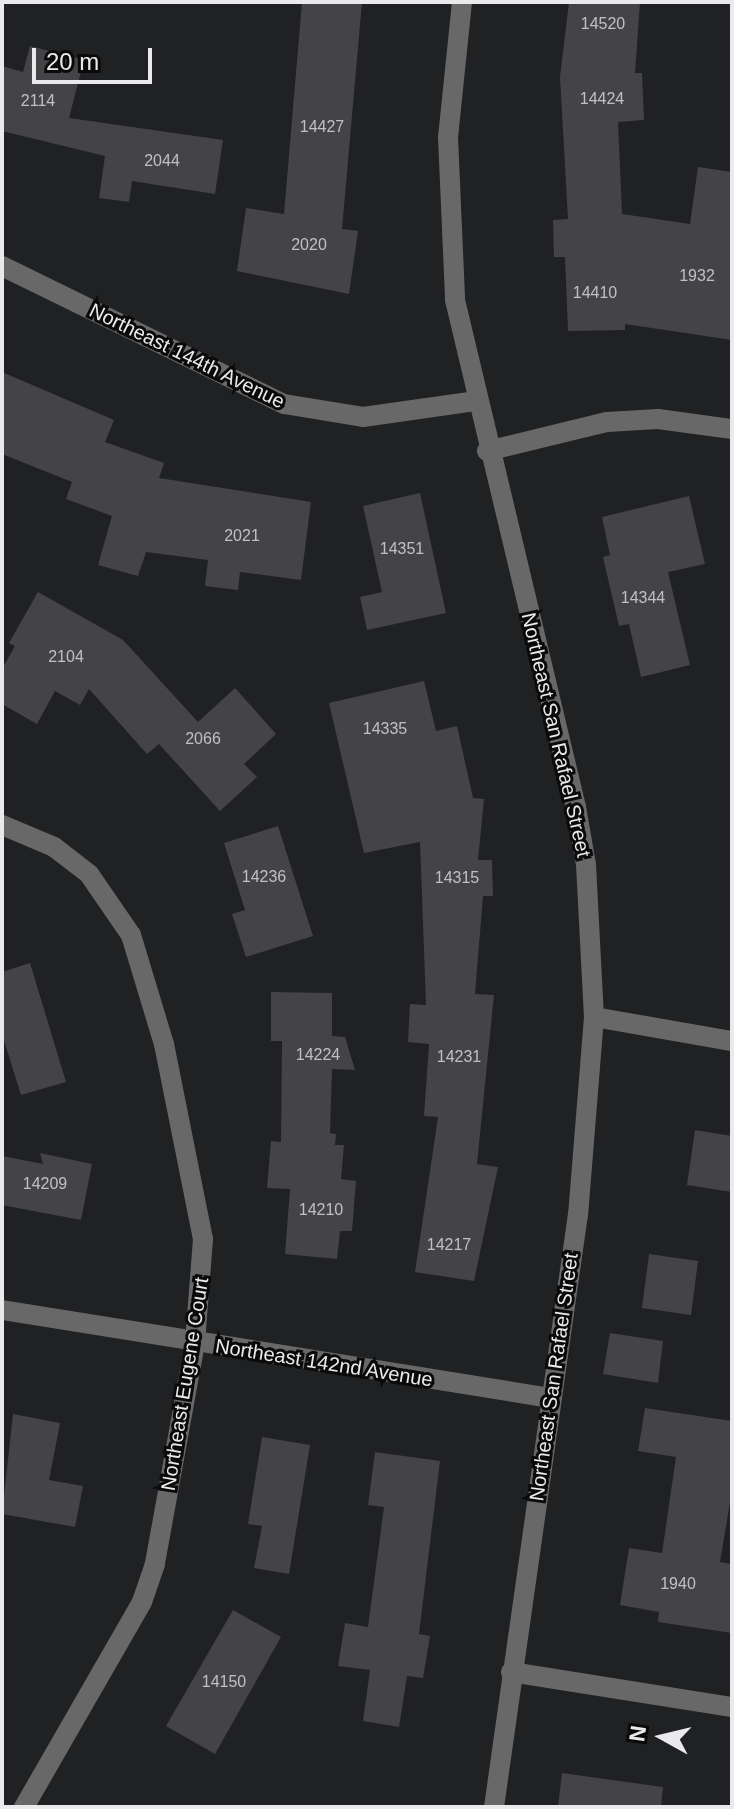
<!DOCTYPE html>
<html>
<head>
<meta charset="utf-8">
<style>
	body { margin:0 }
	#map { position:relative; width:734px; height:1809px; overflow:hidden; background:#202123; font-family:Helvetica,sans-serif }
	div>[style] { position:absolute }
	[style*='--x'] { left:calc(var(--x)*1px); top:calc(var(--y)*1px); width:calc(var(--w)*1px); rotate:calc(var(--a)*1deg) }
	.building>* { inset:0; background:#444447 }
	.minor>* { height:20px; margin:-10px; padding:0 10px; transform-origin:10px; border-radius:10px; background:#686869 }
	span { translate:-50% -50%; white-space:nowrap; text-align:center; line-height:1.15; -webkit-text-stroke:6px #0a0a0b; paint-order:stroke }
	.number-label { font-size:16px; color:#c0c0c3 }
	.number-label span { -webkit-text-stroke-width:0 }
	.street-label { font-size:20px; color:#eaeaec }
	.frame { position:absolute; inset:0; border:4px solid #eaeaec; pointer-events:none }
	.north { position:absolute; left:622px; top:1697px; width:80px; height:80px; -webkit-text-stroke:6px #0a0a0b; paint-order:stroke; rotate:278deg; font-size:22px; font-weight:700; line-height:32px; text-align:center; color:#eaeaec }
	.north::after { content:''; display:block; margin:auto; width:28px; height:36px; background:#eaeaec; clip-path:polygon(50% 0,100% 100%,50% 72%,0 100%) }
	.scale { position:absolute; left:32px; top:48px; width:120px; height:36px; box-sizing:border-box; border:4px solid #eaeaec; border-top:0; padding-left:10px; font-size:24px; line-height:28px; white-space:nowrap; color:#eaeaec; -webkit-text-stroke:6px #0a0a0b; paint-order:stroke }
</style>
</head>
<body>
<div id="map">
	<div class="building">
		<i style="clip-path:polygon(302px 2px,362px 2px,342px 229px,358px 231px,349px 294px,237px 271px,246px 208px,284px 214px)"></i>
		<i style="clip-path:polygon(569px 2px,640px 2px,635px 73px,642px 73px,644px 120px,618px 122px,622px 214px,690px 224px,698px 167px,732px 172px,732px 340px,625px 324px,625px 330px,568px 331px,565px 257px,554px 257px,553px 220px,568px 219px,560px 77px)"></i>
		<i style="clip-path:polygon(30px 46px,84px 60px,69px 118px,223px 140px,215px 194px,132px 181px,129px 202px,99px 198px,105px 156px,2px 131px,2px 66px,23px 72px)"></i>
		<i style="clip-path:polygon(2px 372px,114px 420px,105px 442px,164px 463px,159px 478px,311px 502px,301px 580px,240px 572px,238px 590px,205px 586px,208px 560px,146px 552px,138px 576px,98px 565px,112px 516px,66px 499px,72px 482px,2px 454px)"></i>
		<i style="clip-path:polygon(420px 493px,446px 613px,367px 630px,360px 597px,382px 592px,363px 506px)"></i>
		<i style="clip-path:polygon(689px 496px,705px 564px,668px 572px,690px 665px,641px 677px,629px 624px,619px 626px,603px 557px,610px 555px,602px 517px)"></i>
		<i style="clip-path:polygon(38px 592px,123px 640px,198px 722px,235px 688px,276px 734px,244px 764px,257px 777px,220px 811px,159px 744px,147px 754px,89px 689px,80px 705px,55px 691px,37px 724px,2px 704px,2px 669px,15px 646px,9px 643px)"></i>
		<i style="clip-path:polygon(424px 681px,436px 731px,457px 726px,473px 798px,484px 799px,478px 860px,492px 860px,493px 896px,483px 896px,475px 994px,494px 995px,477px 1164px,498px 1167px,474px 1281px,415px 1272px,438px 1117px,424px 1116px,429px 1044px,408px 1042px,410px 1004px,426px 1005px,420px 842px,364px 853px,329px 703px)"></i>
		<i style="clip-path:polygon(278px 826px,313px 936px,246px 957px,232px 914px,245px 910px,224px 843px)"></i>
		<i style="clip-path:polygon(30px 963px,66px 1082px,21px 1095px,2px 1034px,2px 972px)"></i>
		<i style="clip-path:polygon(271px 992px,332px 993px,332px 1036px,345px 1037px,355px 1070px,332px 1069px,330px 1133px,336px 1134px,335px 1145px,344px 1145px,341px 1179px,356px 1181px,352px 1231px,340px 1231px,337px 1259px,285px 1254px,290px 1189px,267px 1188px,271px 1141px,281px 1142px,282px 1041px,271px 1041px)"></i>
		<i style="clip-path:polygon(695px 1130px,732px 1136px,732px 1192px,687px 1185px)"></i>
		<i style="clip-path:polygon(40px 1153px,92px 1164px,81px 1220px,2px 1205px,2px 1156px,43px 1164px)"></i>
		<i style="clip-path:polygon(649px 1254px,698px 1261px,691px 1315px,642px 1308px)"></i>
		<i style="clip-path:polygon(610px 1333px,663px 1341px,658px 1383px,603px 1374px)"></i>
		<i style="clip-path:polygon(645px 1408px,732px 1421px,732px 1490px,720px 1562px,732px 1564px,732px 1633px,658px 1622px,659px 1612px,620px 1605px,629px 1548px,662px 1553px,676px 1457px,638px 1451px)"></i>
		<i style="clip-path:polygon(13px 1414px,60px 1423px,49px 1480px,83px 1486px,75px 1527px,2px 1514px)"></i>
		<i style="clip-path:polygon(262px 1437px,310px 1445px,289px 1574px,254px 1568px,262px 1526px,248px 1524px)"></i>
		<i style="clip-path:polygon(375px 1452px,440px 1461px,419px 1634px,430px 1636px,423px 1678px,407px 1676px,399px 1727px,363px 1721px,370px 1670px,338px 1666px,345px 1623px,368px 1627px,384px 1507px,368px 1505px)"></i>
		<i style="clip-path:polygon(233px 1610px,281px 1637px,215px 1754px,166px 1726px)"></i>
		<i style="clip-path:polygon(562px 1773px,663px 1787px,661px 1807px,558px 1807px)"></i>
	</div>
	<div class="minor">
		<i style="--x:462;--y:2;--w:136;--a:95.9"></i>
		<i style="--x:448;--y:137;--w:163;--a:87.5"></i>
		<i style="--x:455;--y:300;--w:521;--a:76.58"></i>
		<i style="--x:576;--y:807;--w:59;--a:80.2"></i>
		<i style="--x:586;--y:865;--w:152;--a:87"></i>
		<i style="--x:594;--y:1017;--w:198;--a:94.6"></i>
		<i style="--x:578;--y:1214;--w:599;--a:98.06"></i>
		<i style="--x:2;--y:266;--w:314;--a:26.1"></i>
		<i style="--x:284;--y:404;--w:80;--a:9.3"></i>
		<i style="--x:363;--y:417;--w:113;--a:-8.1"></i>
		<i style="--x:487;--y:451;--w:123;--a:-13.6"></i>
		<i style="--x:607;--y:422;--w:51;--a:-3.4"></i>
		<i style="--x:658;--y:419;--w:75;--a:7.7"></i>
		<i style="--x:2;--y:825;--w:56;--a:22.9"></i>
		<i style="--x:54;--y:847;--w:44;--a:37.6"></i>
		<i style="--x:89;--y:874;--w:74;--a:55.5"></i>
		<i style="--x:131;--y:935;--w:114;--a:73.2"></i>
		<i style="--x:164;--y:1044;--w:199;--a:78.7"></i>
		<i style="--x:203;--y:1239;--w:104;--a:94.4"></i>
		<i style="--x:195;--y:1343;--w:225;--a:100.3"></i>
		<i style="--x:155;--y:1564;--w:40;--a:108.9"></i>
		<i style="--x:142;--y:1602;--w:237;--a:119.9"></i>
		<i style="--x:594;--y:1017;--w:140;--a:9.9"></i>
		<i style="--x:2;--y:1310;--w:556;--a:9.11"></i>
		<i style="--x:511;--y:1672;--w:224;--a:9"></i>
	</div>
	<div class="number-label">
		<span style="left:603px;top:24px">14520</span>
		<span style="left:602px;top:99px">14424</span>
		<span style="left:38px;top:101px">2114</span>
		<span style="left:322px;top:127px">14427</span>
		<span style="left:162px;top:161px">2044</span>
		<span style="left:309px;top:245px">2020</span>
		<span style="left:697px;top:276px">1932</span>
		<span style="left:595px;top:293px">14410</span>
		<span style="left:242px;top:536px">2021</span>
		<span style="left:402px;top:549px">14351</span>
		<span style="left:643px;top:598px">14344</span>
		<span style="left:66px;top:657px">2104</span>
		<span style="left:385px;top:729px">14335</span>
		<span style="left:203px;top:739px">2066</span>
		<span style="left:264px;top:877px">14236</span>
		<span style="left:457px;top:878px">14315</span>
		<span style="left:318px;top:1055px">14224</span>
		<span style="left:459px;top:1057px">14231</span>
		<span style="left:45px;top:1184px">14209</span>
		<span style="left:321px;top:1210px">14210</span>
		<span style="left:449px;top:1245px">14217</span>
		<span style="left:678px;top:1584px">1940</span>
		<span style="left:224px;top:1682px">14150</span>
	</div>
	<div class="street-label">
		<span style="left:187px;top:356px;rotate:26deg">Northeast 144th Avenue</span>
		<span style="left:556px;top:735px;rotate:77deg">Northeast San Rafael Street</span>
		<span style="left:324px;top:1363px;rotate:9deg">Northeast 142nd Avenue</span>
		<span style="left:554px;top:1377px;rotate:-82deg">Northeast San Rafael Street</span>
		<span style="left:185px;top:1384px;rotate:-81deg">Northeast Eugene Court</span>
	</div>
	<div class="frame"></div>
	<div class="north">N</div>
	<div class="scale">20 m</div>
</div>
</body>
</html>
